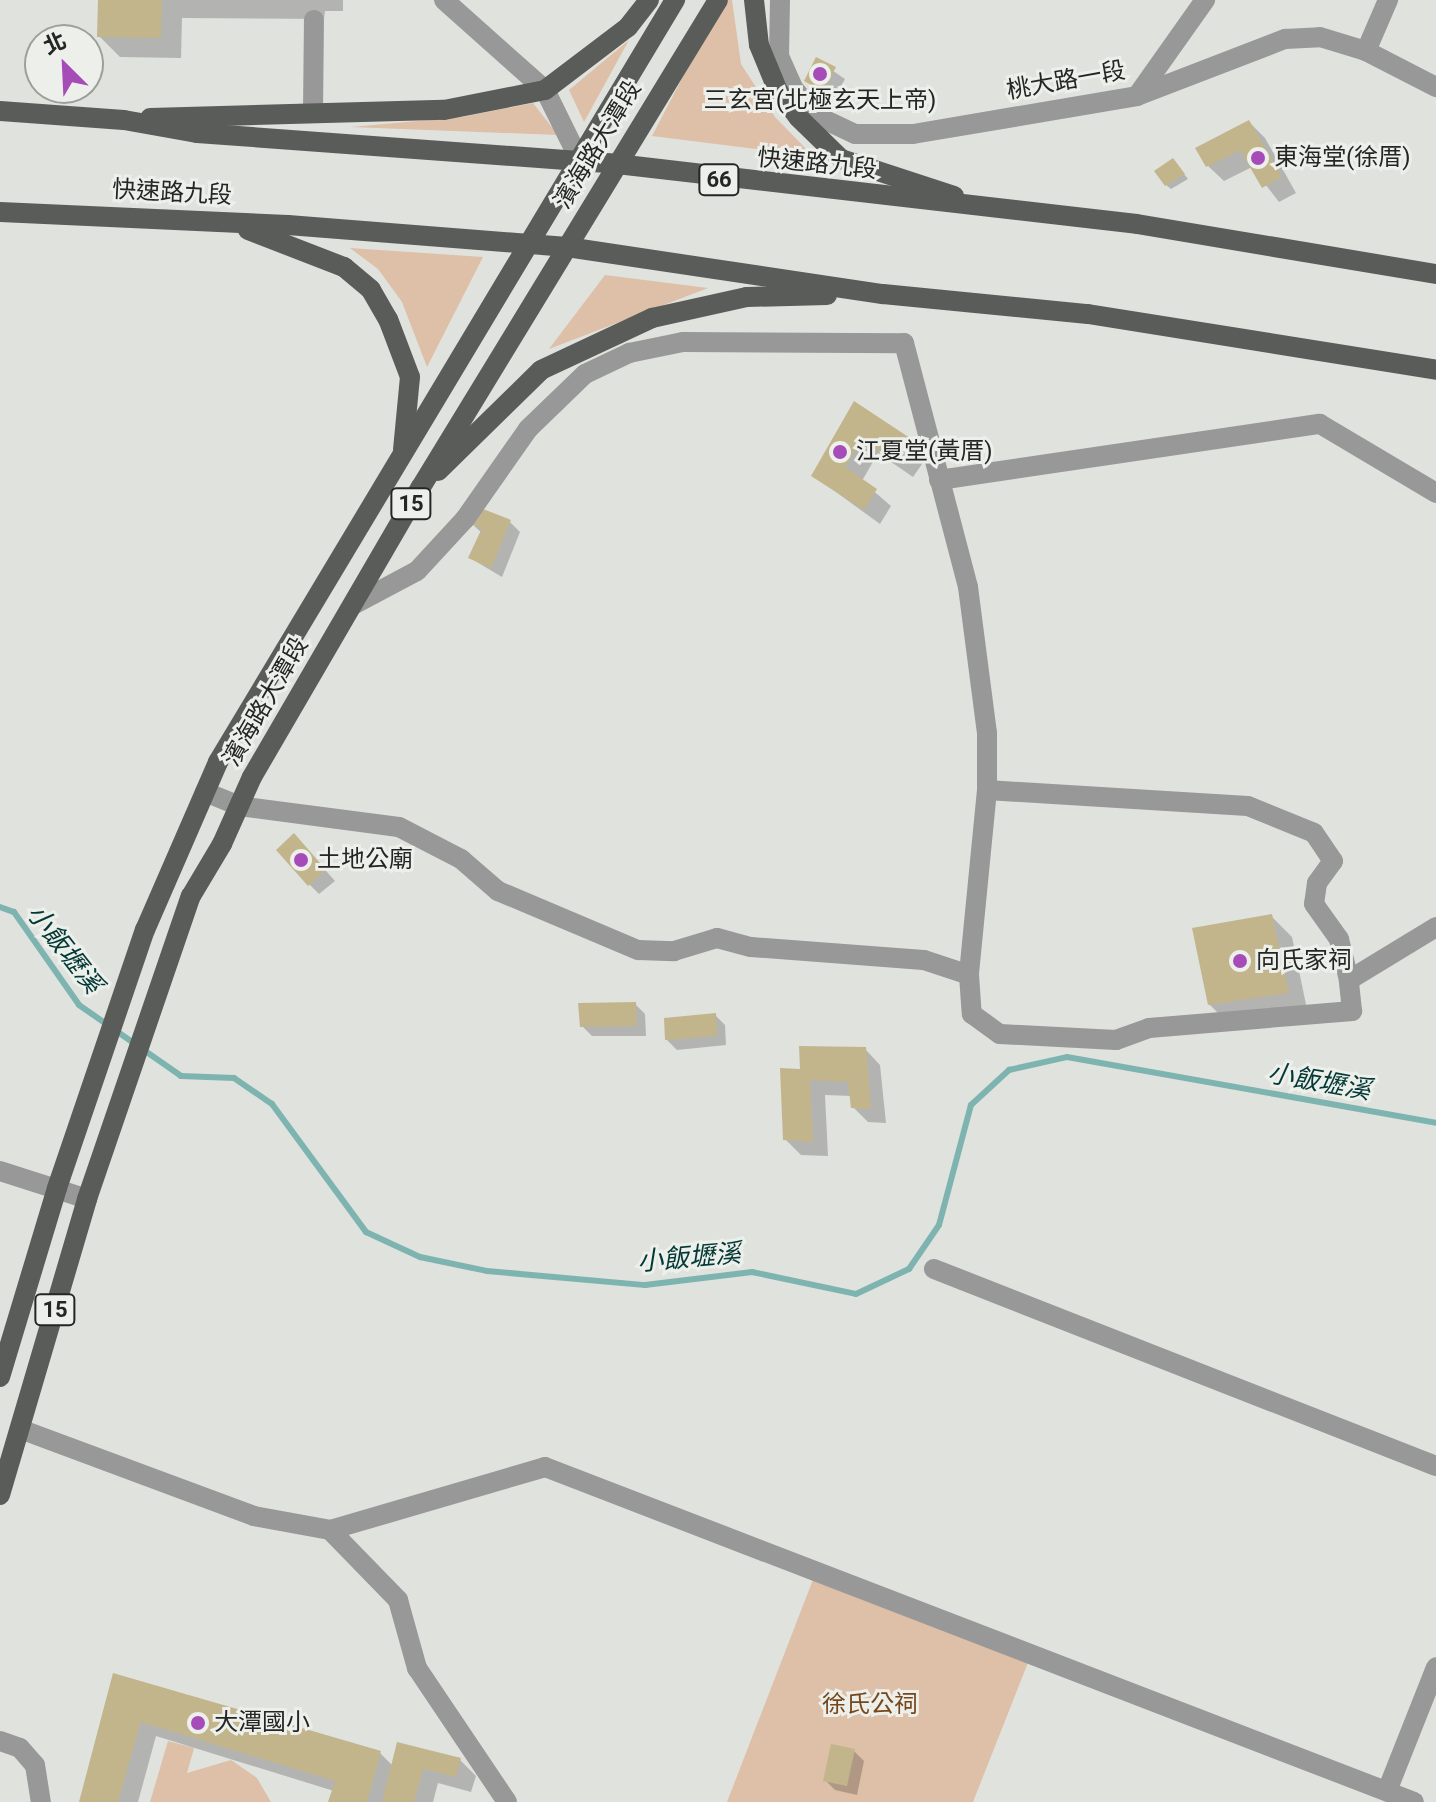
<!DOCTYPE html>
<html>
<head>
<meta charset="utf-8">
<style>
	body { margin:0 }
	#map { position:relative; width:1436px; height:1802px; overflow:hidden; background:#e0e2de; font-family:Roboto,"Noto Sans TC",sans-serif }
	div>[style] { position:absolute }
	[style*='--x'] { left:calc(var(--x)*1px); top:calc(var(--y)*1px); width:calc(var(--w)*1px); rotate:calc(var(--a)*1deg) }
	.green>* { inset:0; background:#debfa7 }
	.shadow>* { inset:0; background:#0003 }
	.stream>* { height:6px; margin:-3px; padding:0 3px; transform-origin:3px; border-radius:3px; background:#7eb4b0 }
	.building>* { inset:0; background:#c2b58c }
	.minor>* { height:20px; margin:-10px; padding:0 10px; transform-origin:10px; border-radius:10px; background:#979897 }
	.major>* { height:20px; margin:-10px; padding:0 10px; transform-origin:10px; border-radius:10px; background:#5a5c5a }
	.dots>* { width:22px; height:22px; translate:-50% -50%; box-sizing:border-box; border:4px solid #edefeb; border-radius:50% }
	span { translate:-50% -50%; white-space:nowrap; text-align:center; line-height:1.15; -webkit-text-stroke:6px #edefeb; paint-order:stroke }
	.shield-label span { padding:2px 6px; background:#edefeb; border:2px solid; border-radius:6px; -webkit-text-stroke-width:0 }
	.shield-label { font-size:22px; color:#252624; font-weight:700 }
	.street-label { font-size:24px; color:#252624 }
	.poi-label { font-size:24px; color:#252624 }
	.left { translate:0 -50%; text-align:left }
	.park-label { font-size:24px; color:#77471c }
	.water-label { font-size:26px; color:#023835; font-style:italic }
	.north { position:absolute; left:24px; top:24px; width:80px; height:80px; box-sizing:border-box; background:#edefeb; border:2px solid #9d9f9b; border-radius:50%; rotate:336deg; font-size:22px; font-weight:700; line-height:32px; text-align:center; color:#252624 }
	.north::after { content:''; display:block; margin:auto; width:28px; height:36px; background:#a64cb8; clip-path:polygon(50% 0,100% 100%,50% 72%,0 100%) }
</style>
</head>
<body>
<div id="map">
	<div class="green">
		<i style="clip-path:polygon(723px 0,732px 0,741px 64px,775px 117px,813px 156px,652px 136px)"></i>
		<i style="clip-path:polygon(629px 40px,584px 122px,569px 90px)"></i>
		<i style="clip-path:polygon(533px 103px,558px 135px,351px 127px,462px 117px)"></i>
		<i style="clip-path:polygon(350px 248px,483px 257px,427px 367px,402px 302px,378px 269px)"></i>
		<i style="clip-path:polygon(605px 275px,708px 288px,549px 349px)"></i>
		<i style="clip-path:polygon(814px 1577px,1029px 1660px,973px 1802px,727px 1802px)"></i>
		<i style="clip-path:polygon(168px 1741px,194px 1748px,187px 1773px,231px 1760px,257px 1778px,271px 1802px,150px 1802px)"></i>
	</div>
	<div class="shadow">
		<i style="clip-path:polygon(100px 0,343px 0,343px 11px,325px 11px,324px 19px,182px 18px,181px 58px,120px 57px,99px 36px)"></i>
		<i style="clip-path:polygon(817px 60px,845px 79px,833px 100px,806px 81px)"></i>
		<i style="clip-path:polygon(1249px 122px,1265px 138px,1296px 193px,1279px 202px,1252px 167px,1224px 181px,1208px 166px)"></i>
		<i style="clip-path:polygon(1177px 165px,1188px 179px,1171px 189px,1166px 185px)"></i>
		<i style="clip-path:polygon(855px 404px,927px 457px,913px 477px,878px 453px,862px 481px,891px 506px,880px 524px,814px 476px)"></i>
		<i style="clip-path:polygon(510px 522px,520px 532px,502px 577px,470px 558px,482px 533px,472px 524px)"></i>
		<i style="clip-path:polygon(304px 846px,335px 881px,319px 894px,309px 884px)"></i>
		<i style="clip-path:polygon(1271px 916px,1292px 937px,1308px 1014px,1230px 1025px,1209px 1004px)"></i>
		<i style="clip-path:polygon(635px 1004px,645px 1014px,646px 1036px,592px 1036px,582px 1026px)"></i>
		<i style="clip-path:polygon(715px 1015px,725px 1025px,726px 1045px,677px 1050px,667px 1040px)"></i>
		<i style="clip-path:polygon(865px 1049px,880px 1065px,886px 1123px,868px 1122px,853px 1107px,852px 1096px,825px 1095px,828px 1156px,801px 1155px,785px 1139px,802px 1071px)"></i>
		<i style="clip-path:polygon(114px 1676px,380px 1753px,393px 1766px,460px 1760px,476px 1776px,471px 1792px,438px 1783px,433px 1802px,330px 1802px,334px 1791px,156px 1736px,138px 1802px,81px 1802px)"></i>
		<i style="clip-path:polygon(854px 1751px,864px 1761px,857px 1795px,835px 1790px,825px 1780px)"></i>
	</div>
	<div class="stream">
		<i style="--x:0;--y:907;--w:15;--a:20"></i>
		<i style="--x:14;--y:912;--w:113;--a:55"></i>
		<i style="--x:79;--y:1005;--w:124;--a:34.8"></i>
		<i style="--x:181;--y:1076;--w:53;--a:2.2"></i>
		<i style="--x:234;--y:1078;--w:46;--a:34.4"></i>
		<i style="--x:272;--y:1104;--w:159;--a:53.7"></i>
		<i style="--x:366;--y:1232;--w:60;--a:24.8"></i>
		<i style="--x:420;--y:1257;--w:68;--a:11.8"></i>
		<i style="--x:487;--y:1271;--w:159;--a:5.1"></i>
		<i style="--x:645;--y:1285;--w:108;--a:-6.9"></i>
		<i style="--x:752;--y:1272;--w:106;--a:11.9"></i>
		<i style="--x:856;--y:1294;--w:59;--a:-25.3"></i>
		<i style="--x:909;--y:1269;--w:53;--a:-55.7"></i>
		<i style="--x:939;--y:1225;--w:124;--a:-75.1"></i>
		<i style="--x:971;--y:1105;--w:52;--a:-42.6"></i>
		<i style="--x:1009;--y:1070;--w:59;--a:-12.6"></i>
		<i style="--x:1067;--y:1057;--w:375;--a:10.1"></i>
	</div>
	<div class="building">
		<i style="clip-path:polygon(98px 0,162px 0,161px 38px,97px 37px)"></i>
		<i style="clip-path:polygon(816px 57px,836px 67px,823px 92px,804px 81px)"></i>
		<i style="clip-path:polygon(1249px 120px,1282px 177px,1262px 188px,1240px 150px,1206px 167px,1195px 148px)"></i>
		<i style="clip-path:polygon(1173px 158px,1185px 174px,1165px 186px,1154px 171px)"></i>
		<i style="clip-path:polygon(854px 401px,913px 440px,897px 463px,862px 439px,845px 467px,877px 489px,864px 510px,811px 476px)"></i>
		<i style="clip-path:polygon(478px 507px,511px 520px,491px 568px,468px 558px,482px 528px,470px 524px)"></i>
		<i style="clip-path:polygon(294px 833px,326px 870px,308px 886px,276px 850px)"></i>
		<i style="clip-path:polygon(1272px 914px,1289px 993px,1208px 1005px,1192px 928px)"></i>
		<i style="clip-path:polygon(636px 1002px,637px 1026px,580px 1027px,578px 1003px)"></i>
		<i style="clip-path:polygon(716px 1013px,717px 1036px,665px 1040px,664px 1018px)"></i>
		<i style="clip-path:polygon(799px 1046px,866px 1047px,871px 1109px,851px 1108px,848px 1082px,810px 1080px,813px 1142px,783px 1140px,780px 1068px,800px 1069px)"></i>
		<i style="clip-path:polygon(113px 1673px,381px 1751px,367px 1802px,328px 1802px,335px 1781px,141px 1722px,118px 1802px,79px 1802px)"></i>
		<i style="clip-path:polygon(397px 1742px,461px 1758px,456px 1777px,423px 1769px,414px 1802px,382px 1802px)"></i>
		<i style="clip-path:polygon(831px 1744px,855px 1749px,847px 1786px,823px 1781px)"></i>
	</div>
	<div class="minor">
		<i style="--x:444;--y:0;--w:135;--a:41.7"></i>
		<i style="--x:545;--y:90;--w:81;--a:63.7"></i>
		<i style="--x:780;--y:0;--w:56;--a:91"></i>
		<i style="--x:779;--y:56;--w:35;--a:66"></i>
		<i style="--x:793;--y:88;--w:37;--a:49"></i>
		<i style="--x:817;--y:116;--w:42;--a:25.3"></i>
		<i style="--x:855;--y:134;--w:58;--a:0"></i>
		<i style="--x:913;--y:134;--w:227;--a:-9.6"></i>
		<i style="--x:1137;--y:96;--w:159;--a:-21.1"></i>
		<i style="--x:1285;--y:39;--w:35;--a:-3"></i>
		<i style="--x:1320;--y:37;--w:48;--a:16.9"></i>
		<i style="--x:1366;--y:51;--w:79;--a:27.2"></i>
		<i style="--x:1366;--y:51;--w:56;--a:-66.7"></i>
		<i style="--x:1137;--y:96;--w:118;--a:-54.7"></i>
		<i style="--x:313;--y:112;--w:92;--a:-89.4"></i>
		<i style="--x:939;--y:480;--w:385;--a:-8.4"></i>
		<i style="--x:1320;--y:424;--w:135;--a:30.7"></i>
		<i style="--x:353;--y:605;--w:72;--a:-28"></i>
		<i style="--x:417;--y:571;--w:71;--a:-47.3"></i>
		<i style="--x:465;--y:519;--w:110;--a:-55"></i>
		<i style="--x:528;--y:429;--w:79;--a:-44"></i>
		<i style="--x:585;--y:374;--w:49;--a:-25.5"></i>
		<i style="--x:629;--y:353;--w:55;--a:-11.5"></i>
		<i style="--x:683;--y:342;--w:221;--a:0.3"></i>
		<i style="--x:904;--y:343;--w:252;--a:75.3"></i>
		<i style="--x:968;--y:587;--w:147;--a:82.6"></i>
		<i style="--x:987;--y:733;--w:57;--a:90"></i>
		<i style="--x:987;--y:790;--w:186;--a:95.6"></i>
		<i style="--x:969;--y:975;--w:39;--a:86"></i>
		<i style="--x:972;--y:1014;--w:34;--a:36"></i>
		<i style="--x:1000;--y:1034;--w:116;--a:3"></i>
		<i style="--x:1116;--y:1040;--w:35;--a:-20"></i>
		<i style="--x:1149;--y:1028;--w:204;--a:-4.8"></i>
		<i style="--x:1352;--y:1011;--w:31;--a:-96"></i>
		<i style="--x:1349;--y:980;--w:102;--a:-31.3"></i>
		<i style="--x:987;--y:790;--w:261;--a:3.5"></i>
		<i style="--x:1248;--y:806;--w:71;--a:22.2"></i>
		<i style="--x:1314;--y:833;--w:34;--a:56"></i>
		<i style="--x:1333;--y:861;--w:27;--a:126"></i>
		<i style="--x:1317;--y:883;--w:21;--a:98"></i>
		<i style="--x:1314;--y:904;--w:43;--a:54.5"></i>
		<i style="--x:1339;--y:939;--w:42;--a:76.3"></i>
		<i style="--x:205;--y:792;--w:37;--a:22"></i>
		<i style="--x:239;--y:806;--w:161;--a:7.5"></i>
		<i style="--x:399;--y:827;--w:70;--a:27.3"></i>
		<i style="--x:461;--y:859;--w:49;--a:40.9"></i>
		<i style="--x:498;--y:891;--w:152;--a:22.9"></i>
		<i style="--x:638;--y:950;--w:36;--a:2"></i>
		<i style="--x:674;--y:951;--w:45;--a:-16.8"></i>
		<i style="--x:717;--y:938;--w:35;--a:15"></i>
		<i style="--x:751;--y:947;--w:173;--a:4.3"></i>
		<i style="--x:924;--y:960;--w:47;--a:18.4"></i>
		<i style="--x:0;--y:1171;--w:91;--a:17.8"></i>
		<i style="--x:934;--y:1269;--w:539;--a:21.43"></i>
		<i style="--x:20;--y:1429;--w:250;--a:20.4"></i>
		<i style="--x:254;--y:1516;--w:77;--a:10.4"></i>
		<i style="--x:330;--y:1530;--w:224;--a:-16.3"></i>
		<i style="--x:545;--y:1467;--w:931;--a:21.08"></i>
		<i style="--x:330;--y:1530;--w:98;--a:45.8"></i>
		<i style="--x:398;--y:1600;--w:71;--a:74.4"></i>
		<i style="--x:417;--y:1668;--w:161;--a:56.1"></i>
		<i style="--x:0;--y:1741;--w:21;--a:19"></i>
		<i style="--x:20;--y:1748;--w:23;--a:49"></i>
		<i style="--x:35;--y:1765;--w:37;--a:81"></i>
		<i style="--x:1387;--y:1791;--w:133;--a:-68.4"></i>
	</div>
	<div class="major">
		<i style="--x:754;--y:0;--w:45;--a:83.7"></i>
		<i style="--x:759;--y:45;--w:50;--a:67.6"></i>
		<i style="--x:778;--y:91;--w:33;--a:52"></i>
		<i style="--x:798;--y:117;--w:60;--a:44.3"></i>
		<i style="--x:841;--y:159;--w:119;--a:18.1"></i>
		<i style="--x:0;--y:111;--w:124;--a:4.2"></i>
		<i style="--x:124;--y:120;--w:74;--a:10.1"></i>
		<i style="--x:197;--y:133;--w:421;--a:4.2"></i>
		<i style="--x:617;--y:164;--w:523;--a:6.58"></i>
		<i style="--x:1137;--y:224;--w:303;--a:9.5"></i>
		<i style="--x:150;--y:118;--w:294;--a:-1.6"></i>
		<i style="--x:444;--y:110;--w:103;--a:-11.2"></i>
		<i style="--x:545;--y:90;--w:104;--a:-37.2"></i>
		<i style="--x:628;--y:27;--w:34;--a:-52"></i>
		<i style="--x:0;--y:212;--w:288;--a:2.6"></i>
		<i style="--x:288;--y:225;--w:280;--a:4.5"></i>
		<i style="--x:567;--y:247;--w:319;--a:8.5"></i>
		<i style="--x:883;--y:294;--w:206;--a:5.6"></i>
		<i style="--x:1088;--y:314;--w:352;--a:9.1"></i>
		<i style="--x:248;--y:230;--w:103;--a:21.1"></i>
		<i style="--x:344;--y:267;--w:35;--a:40"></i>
		<i style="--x:371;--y:290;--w:34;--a:60"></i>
		<i style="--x:388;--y:319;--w:62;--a:69.2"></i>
		<i style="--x:410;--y:377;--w:73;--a:95.5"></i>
		<i style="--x:438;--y:471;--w:144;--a:-44.4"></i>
		<i style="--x:541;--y:370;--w:123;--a:-25.1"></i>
		<i style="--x:652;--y:318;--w:97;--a:-12.5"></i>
		<i style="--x:747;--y:297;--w:80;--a:-1.4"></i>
		<i style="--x:0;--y:1377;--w:197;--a:-73.2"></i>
		<i style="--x:57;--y:1188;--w:273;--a:-71.2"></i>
		<i style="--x:145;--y:930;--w:183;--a:-66.5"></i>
		<i style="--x:218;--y:762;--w:889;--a:-59.05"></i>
		<i style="--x:0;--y:1495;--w:309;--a:-73.6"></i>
		<i style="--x:87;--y:1199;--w:320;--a:-71.1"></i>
		<i style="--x:191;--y:896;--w:61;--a:-59.2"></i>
		<i style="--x:222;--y:844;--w:73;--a:-65.9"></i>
		<i style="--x:252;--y:777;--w:336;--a:-59.8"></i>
		<i style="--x:421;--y:487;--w:570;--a:-58.62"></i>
	</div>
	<div class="dots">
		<i style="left:820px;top:74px;background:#a64cb8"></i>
		<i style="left:1258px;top:158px;background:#a64cb8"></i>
		<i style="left:840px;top:452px;background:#a64cb8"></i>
		<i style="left:301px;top:860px;background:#a64cb8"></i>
		<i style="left:1240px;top:961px;background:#a64cb8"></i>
		<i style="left:198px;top:1723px;background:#a64cb8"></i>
	</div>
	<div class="shield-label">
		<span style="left:719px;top:180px">66</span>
		<span style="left:411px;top:504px">15</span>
		<span style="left:55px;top:1310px">15</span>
	</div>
	<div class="street-label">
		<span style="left:1066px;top:81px;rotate:-10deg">桃大路一段</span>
		<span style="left:598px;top:145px;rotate:-59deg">濱海路大潭段</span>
		<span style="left:817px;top:164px;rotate:6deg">快速路九段</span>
		<span style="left:172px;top:193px;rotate:3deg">快速路九段</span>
		<span style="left:266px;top:702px;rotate:-60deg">濱海路大潭段</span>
	</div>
	<div class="poi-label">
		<span style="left:820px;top:101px">三玄宮(北極玄天上帝)</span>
		<span class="left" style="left:1274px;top:158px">東海堂(徐厝)</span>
		<span class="left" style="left:856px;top:452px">江夏堂(黃厝)</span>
		<span class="left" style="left:317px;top:860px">土地公廟</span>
		<span class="left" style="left:1256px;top:961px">向氏家祠</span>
		<span class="left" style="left:214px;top:1723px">大潭國小</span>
	</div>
	<div class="park-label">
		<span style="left:870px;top:1705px">徐氏公祠</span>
	</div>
	<div class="water-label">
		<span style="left:64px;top:949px;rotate:52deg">小飯壢溪</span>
		<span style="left:1319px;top:1082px;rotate:10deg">小飯壢溪</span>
		<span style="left:689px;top:1258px;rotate:-5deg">小飯壢溪</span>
	</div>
	<div class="north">北</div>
</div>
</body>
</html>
